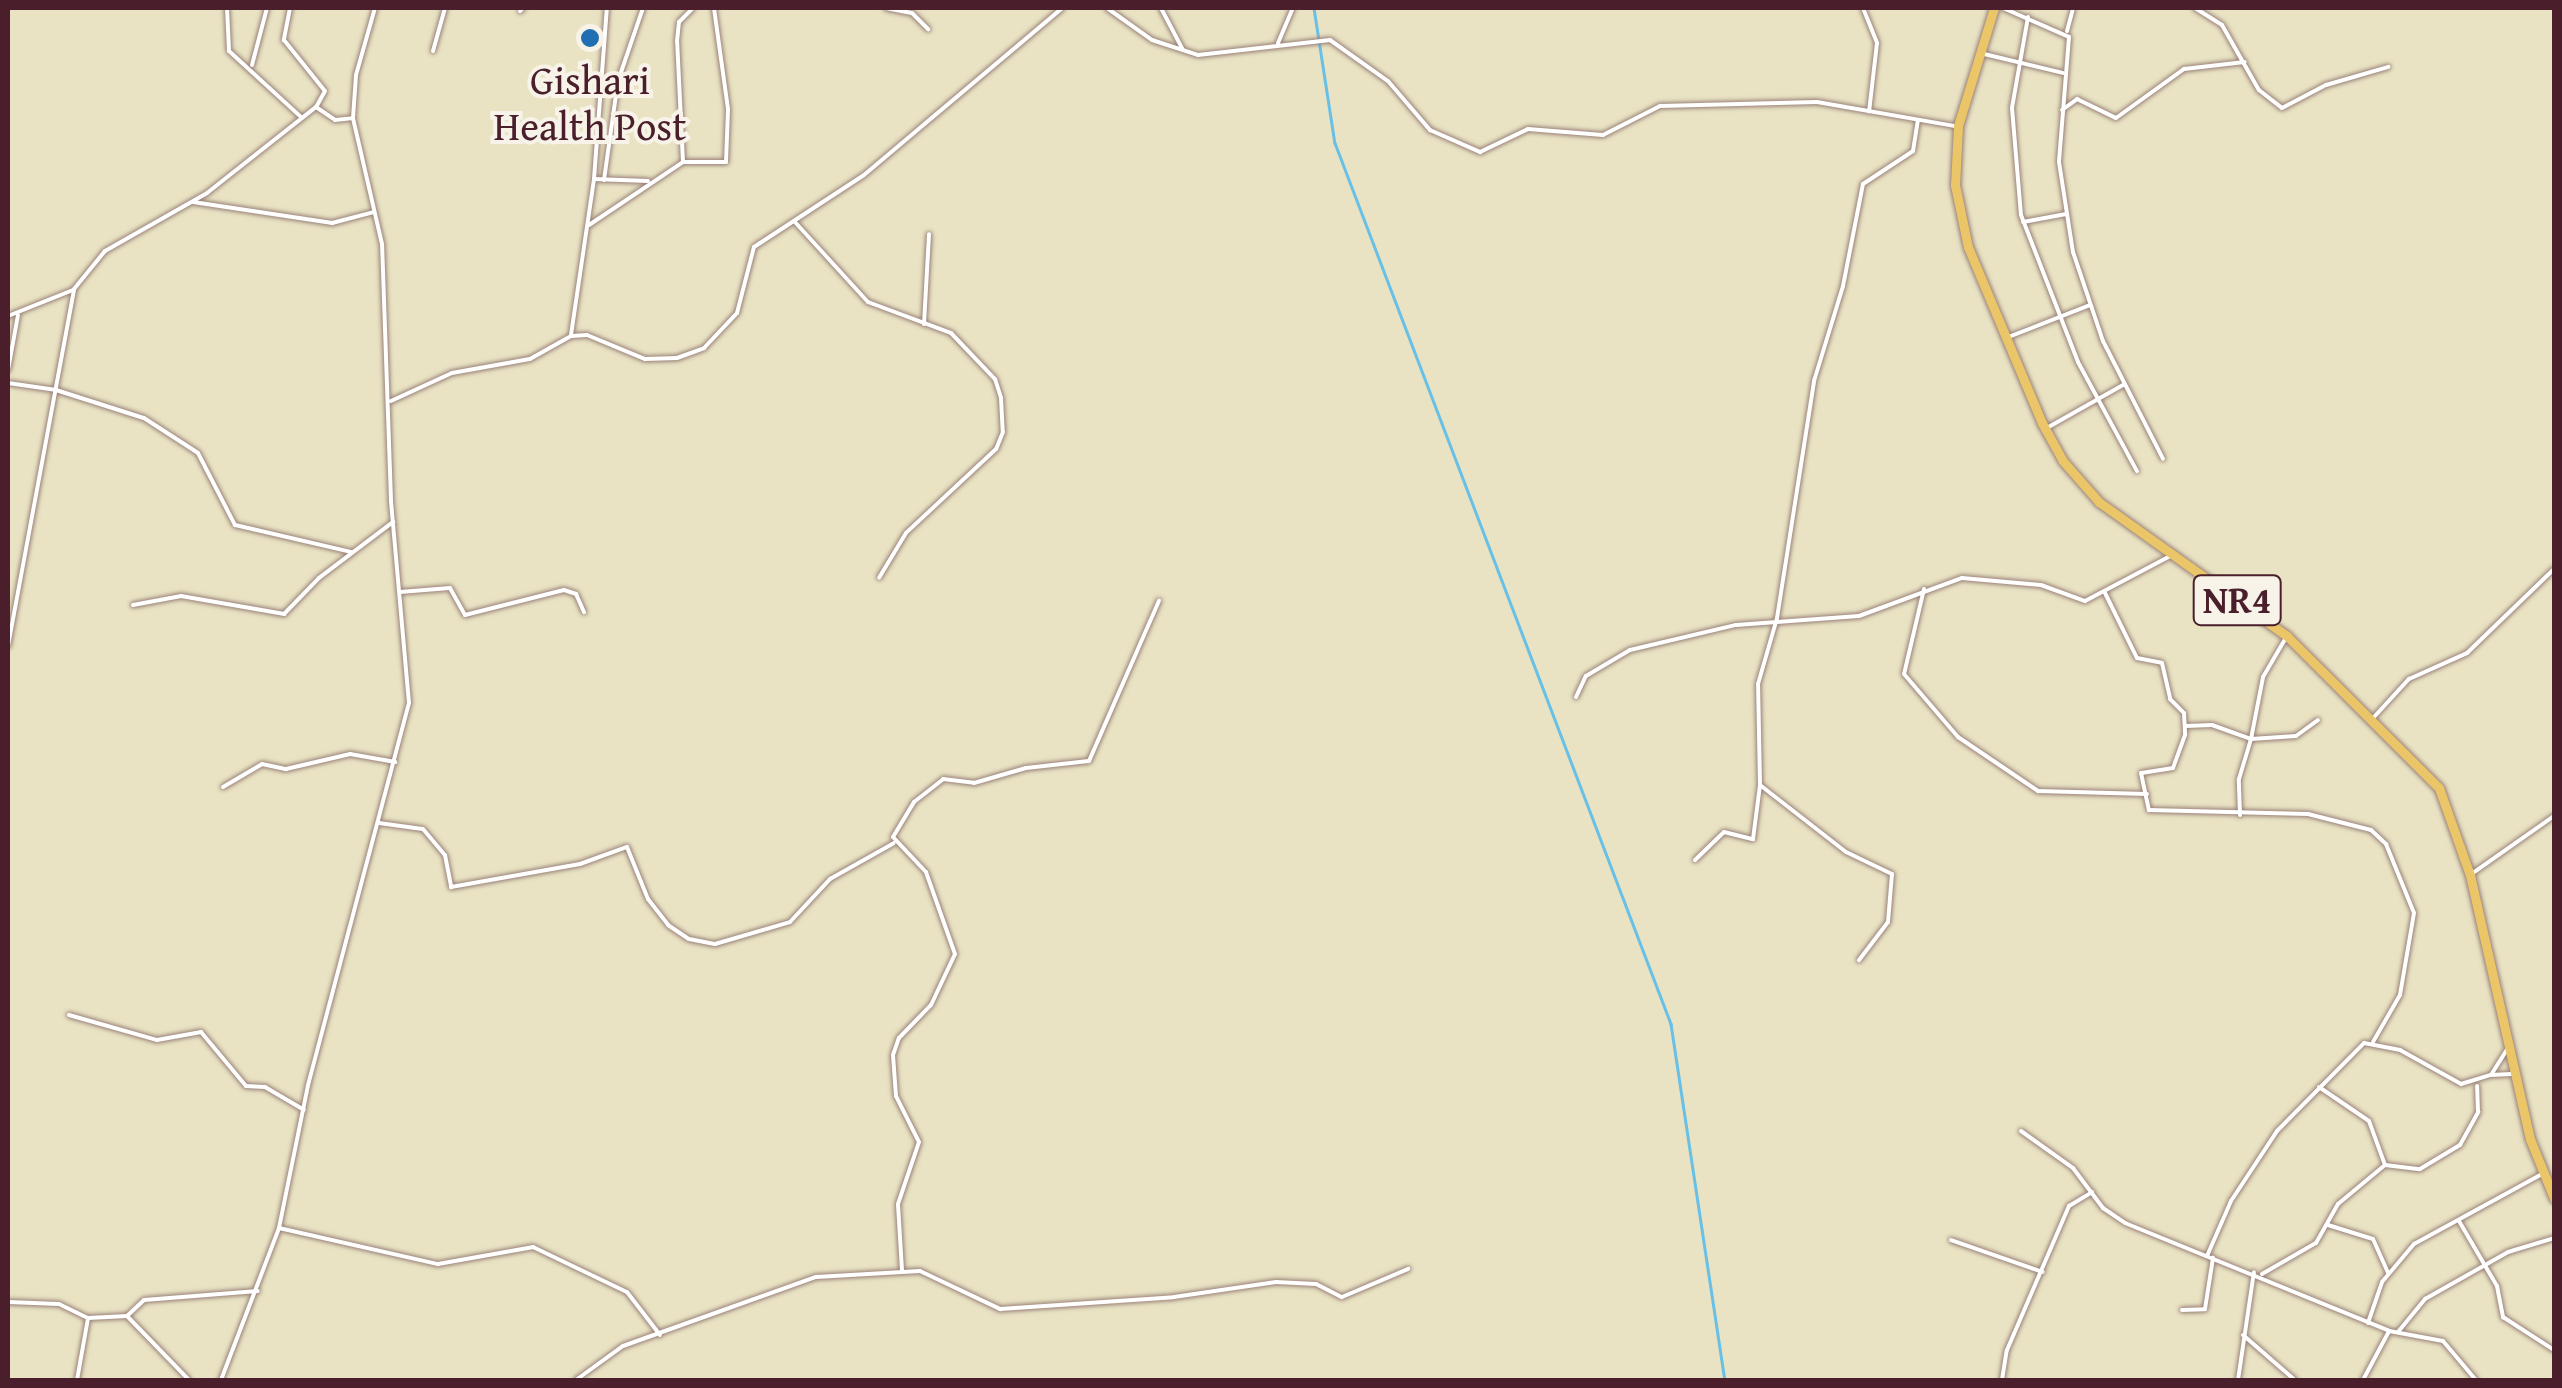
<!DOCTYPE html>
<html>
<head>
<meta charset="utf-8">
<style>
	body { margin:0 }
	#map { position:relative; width:2562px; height:1388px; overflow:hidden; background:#e9e3c4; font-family:"Gentium Book Plus",serif }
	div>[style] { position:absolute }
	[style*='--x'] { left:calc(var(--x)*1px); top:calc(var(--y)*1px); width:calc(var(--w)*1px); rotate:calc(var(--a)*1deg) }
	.stream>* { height:2.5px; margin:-1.25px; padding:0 1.25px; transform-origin:1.25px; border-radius:1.25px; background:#69c0e6 }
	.roads { filter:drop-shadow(0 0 2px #9a8178) drop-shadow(0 0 2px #9a8178) }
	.street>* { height:4px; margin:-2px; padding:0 2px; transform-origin:2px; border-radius:2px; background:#fff }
	.highway>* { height:9px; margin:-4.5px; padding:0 4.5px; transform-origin:4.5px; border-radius:4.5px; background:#ebc669 }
	.dots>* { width:28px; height:28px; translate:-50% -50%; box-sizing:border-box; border:5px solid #f7f3e8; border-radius:50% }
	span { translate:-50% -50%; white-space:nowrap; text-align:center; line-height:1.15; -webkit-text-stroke:8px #f7f3e8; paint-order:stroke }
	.shield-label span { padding:2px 8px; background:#f7f3e8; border:2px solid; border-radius:8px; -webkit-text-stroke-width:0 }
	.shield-label { font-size:38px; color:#4a1f2b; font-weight:700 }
	.poi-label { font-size:40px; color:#4a1f2b }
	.frame { position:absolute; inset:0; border:10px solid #4a1f2b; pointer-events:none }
</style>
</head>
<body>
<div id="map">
	<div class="stream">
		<i style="--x:1314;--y:8;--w:137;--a:81.2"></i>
		<i style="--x:1335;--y:143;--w:943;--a:69.12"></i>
		<i style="--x:1671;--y:1024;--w:360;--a:81.4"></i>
	</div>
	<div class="roads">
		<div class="street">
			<i style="--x:227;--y:8;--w:43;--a:87.3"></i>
			<i style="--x:229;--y:51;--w:99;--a:42.5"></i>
			<i style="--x:290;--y:8;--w:33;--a:101"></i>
			<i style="--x:284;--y:40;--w:65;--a:51.2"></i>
			<i style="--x:325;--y:91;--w:18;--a:119"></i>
			<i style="--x:886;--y:8;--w:26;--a:11"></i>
			<i style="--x:912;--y:13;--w:23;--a:45"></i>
			<i style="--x:1107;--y:8;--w:55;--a:35.4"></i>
			<i style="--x:1152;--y:40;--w:48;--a:18.1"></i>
			<i style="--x:1198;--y:55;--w:133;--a:-6.5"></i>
			<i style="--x:1330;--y:40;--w:71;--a:35.3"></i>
			<i style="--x:1388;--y:81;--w:65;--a:49.4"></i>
			<i style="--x:1430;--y:130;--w:55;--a:23.7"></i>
			<i style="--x:1480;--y:152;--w:53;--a:-25.6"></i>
			<i style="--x:1528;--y:129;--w:75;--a:4.6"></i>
			<i style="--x:1603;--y:135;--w:64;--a:-27"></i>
			<i style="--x:1660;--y:106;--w:157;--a:-1.5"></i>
			<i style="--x:1817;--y:102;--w:139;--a:9.9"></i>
			<i style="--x:1161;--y:8;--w:47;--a:62.4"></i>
			<i style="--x:1863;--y:8;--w:38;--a:68"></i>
			<i style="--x:1877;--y:43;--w:69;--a:96.6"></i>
			<i style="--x:2003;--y:8;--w:72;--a:23.7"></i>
			<i style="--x:2069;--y:37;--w:125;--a:94.6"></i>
			<i style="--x:2059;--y:162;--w:91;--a:81.2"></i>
			<i style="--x:2073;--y:252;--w:94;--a:71.4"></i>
			<i style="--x:2103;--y:341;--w:132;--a:63"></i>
			<i style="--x:2195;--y:8;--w:32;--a:32"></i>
			<i style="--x:2222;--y:25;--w:75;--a:60.4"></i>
			<i style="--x:2259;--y:90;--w:29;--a:38"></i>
			<i style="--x:2282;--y:108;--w:50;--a:-27.6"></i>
			<i style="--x:2326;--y:85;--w:65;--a:-16.2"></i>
			<i style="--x:520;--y:11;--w:4;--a:-45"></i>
			<i style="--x:2028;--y:17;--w:92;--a:100"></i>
			<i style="--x:2012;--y:108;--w:107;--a:85.2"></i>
			<i style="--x:2021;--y:215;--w:158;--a:68.8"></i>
			<i style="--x:2078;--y:362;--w:124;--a:61.6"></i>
			<i style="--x:2067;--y:31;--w:24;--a:-75"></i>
			<i style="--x:1278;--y:43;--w:38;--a:-67"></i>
			<i style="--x:433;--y:51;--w:45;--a:-74.4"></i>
			<i style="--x:1980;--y:53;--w:85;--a:13.5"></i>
			<i style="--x:252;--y:65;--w:59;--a:-75.3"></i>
			<i style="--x:2062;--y:110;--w:19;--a:-36"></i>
			<i style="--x:2077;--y:99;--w:43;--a:26"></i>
			<i style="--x:2116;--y:118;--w:84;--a:-35.8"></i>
			<i style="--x:2184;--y:69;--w:61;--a:-6.5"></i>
			<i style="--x:683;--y:162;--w:43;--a:0"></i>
			<i style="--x:726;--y:162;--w:53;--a:-87.8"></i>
			<i style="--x:728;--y:109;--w:102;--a:-97.9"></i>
			<i style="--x:594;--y:179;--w:54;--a:2.1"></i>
			<i style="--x:604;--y:180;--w:100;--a:-82"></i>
			<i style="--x:618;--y:81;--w:77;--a:-71.1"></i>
			<i style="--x:193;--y:202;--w:141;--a:8.6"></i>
			<i style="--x:332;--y:223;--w:43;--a:-14.7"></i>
			<i style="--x:794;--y:221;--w:110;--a:47.6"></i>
			<i style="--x:868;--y:302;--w:89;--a:20.5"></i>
			<i style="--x:951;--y:333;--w:64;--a:46.3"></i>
			<i style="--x:995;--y:379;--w:20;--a:72"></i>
			<i style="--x:1001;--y:398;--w:34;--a:87"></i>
			<i style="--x:1003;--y:432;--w:18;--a:112"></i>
			<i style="--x:996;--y:449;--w:123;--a:137"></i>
			<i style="--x:906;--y:533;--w:52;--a:121"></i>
			<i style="--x:2023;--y:222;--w:44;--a:-10.5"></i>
			<i style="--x:589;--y:225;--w:113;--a:-33.8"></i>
			<i style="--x:683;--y:162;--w:121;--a:-92.8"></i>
			<i style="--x:677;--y:41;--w:19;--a:-84"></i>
			<i style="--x:679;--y:22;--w:20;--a:-45"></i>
			<i style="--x:8;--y:316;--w:70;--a:-21.8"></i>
			<i style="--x:924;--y:324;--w:90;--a:-86.8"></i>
			<i style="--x:571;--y:335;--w:158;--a:-81.6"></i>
			<i style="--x:594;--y:179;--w:171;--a:-85.7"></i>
			<i style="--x:2006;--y:338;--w:90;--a:-21.4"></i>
			<i style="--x:8;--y:370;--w:56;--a:-79.7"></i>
			<i style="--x:8;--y:383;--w:49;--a:8.3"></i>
			<i style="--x:56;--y:390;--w:92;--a:17.7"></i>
			<i style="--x:144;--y:418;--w:64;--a:32.9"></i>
			<i style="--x:198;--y:453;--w:81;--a:62.8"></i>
			<i style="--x:235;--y:525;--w:119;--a:13.1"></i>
			<i style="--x:391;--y:401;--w:67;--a:-24.7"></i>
			<i style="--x:452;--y:373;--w:79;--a:-10.2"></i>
			<i style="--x:530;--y:359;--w:47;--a:-29.3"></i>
			<i style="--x:571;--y:336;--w:16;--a:-4"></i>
			<i style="--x:587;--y:335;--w:63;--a:22.5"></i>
			<i style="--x:645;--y:359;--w:32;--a:-2"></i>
			<i style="--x:677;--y:358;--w:29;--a:-20"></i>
			<i style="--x:704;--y:348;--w:48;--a:-46.7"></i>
			<i style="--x:737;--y:313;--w:68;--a:-75.6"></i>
			<i style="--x:754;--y:247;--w:131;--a:-33.2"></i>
			<i style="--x:864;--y:175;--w:259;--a:-40.1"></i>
			<i style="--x:2045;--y:429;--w:90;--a:-29.4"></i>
			<i style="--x:1924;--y:589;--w:87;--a:103.2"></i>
			<i style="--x:1904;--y:674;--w:83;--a:49.4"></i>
			<i style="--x:1958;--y:737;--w:97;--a:34"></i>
			<i style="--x:2038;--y:791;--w:109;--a:1.6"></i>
			<i style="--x:400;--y:592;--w:50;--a:-4.6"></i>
			<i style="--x:450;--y:588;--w:31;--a:61"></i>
			<i style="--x:465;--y:615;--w:102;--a:-14.2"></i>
			<i style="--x:564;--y:590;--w:13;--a:18"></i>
			<i style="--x:576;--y:594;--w:20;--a:66"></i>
			<i style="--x:2105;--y:593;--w:72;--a:63.8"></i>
			<i style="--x:2137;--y:658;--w:25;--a:11"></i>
			<i style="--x:2162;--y:663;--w:37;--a:77"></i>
			<i style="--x:2170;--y:699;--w:20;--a:45"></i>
			<i style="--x:2184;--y:713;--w:22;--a:87"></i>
			<i style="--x:2185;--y:735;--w:35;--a:110"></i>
			<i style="--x:2173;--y:768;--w:32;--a:171"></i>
			<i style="--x:2141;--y:773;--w:38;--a:78"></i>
			<i style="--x:2149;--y:810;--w:159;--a:1.4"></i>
			<i style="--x:2308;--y:814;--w:65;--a:14.3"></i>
			<i style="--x:2371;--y:830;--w:21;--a:43"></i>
			<i style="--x:2386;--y:844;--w:74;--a:67.9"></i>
			<i style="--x:2414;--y:913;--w:83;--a:99.7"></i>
			<i style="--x:2400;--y:995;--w:54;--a:119.9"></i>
			<i style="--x:133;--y:605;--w:49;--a:-10.6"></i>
			<i style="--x:181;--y:596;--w:105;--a:9.9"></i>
			<i style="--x:284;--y:614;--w:50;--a:-45.8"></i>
			<i style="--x:319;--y:578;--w:93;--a:-37.1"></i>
			<i style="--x:8;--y:646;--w:363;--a:-79.5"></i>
			<i style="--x:74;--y:289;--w:49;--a:-50.8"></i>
			<i style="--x:105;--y:251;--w:117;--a:-29.6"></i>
			<i style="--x:207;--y:193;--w:139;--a:-38.3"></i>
			<i style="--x:316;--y:107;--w:23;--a:34"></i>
			<i style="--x:335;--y:120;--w:18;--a:-6"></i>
			<i style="--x:1576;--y:697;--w:23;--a:-65"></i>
			<i style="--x:1586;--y:676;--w:51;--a:-30.6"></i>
			<i style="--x:1630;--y:650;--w:109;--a:-13.3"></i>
			<i style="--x:1736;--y:625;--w:123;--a:-4.2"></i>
			<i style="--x:1859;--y:616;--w:110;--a:-20.3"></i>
			<i style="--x:1962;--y:578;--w:79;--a:5.1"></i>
			<i style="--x:2041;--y:585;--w:47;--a:20"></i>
			<i style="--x:2085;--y:601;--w:98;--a:-27.9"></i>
			<i style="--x:2374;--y:717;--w:52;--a:-47.4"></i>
			<i style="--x:2409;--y:679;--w:64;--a:-24.1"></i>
			<i style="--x:2467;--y:653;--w:121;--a:-44"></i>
			<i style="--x:2185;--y:726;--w:27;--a:-2"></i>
			<i style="--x:2212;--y:725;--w:41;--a:19.7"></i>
			<i style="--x:2251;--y:739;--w:63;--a:-79"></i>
			<i style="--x:2263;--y:677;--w:48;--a:-59.7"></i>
			<i style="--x:1760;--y:785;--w:109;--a:37.9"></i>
			<i style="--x:1846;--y:852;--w:51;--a:25.6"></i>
			<i style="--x:1892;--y:874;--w:48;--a:94.8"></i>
			<i style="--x:1888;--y:922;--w:48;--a:127.3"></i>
			<i style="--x:223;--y:787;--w:45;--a:-30.5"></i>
			<i style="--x:262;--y:764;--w:25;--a:12"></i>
			<i style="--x:286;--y:769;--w:66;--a:-13.2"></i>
			<i style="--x:350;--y:754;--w:46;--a:10.1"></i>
			<i style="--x:2240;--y:815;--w:36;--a:-92"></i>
			<i style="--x:2239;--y:779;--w:42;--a:-73.3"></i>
			<i style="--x:2251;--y:739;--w:45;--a:-3.8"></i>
			<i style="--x:2296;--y:736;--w:27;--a:-36"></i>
			<i style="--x:379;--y:823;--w:44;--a:7.8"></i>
			<i style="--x:423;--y:829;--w:34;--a:50"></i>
			<i style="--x:445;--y:855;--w:33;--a:79"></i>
			<i style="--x:451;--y:887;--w:131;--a:-10.1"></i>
			<i style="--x:580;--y:864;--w:50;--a:-19.9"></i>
			<i style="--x:627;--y:847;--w:56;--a:68"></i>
			<i style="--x:648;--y:899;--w:33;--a:52"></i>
			<i style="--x:668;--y:925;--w:25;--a:34"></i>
			<i style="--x:689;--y:939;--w:26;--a:11"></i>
			<i style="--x:715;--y:944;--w:78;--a:-16.3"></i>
			<i style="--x:790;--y:922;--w:59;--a:-47.1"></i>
			<i style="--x:830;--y:879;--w:73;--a:-29.4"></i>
			<i style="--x:1695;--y:860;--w:40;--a:-44"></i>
			<i style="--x:1724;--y:832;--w:30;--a:14"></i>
			<i style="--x:1753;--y:839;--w:54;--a:-82.6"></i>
			<i style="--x:1760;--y:785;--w:101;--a:-91.1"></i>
			<i style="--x:1758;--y:684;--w:69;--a:-73.9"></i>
			<i style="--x:1777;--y:618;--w:240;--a:-81.1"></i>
			<i style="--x:1814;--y:381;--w:99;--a:-73"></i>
			<i style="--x:1843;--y:286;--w:104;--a:-78.9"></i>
			<i style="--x:1863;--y:184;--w:60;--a:-33.4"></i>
			<i style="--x:1913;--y:151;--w:31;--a:-81"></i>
			<i style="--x:2470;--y:875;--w:103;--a:-35.1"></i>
			<i style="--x:69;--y:1015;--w:91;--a:15.9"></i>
			<i style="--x:157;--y:1040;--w:45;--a:-10.3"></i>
			<i style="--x:201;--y:1032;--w:70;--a:50.2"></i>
			<i style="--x:246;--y:1086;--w:19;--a:3"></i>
			<i style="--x:265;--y:1087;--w:45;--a:30.5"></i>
			<i style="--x:2491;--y:1075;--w:20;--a:-3"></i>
			<i style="--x:2319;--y:1087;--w:60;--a:34.2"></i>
			<i style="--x:2369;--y:1121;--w:47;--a:70"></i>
			<i style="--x:2021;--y:1131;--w:64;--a:35.4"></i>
			<i style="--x:2073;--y:1168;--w:50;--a:53.1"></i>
			<i style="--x:2103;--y:1208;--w:27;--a:34"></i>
			<i style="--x:2125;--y:1223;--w:285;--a:22.2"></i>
			<i style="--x:2389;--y:1331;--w:55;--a:10.5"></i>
			<i style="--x:2443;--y:1341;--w:51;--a:49.8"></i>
			<i style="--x:2459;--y:1221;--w:75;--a:59.7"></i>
			<i style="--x:2497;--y:1286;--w:32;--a:79"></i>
			<i style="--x:2503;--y:1317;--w:61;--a:32.9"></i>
			<i style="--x:2328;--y:1225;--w:47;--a:17.3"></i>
			<i style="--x:2373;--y:1239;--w:37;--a:66"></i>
			<i style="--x:279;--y:1228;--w:163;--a:12.8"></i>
			<i style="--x:438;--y:1264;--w:97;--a:-10.1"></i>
			<i style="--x:533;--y:1247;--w:104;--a:25.6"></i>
			<i style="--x:627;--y:1292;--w:54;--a:52.5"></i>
			<i style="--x:1951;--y:1240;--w:97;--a:19.2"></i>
			<i style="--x:2207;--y:1256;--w:60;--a:-66.4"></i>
			<i style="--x:2231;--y:1201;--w:84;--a:-56.7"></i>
			<i style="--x:2277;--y:1131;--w:124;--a:-45.3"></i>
			<i style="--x:2364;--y:1043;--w:37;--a:11"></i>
			<i style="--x:2400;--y:1050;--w:70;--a:29.1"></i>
			<i style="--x:2461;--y:1084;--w:31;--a:-17"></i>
			<i style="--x:2491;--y:1075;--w:31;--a:-58"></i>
			<i style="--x:902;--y:1270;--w:66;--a:-93.5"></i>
			<i style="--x:898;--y:1204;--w:65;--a:-71.3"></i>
			<i style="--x:919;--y:1142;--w:51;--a:-116.6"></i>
			<i style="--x:896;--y:1096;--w:41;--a:-94.2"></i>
			<i style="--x:893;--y:1055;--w:18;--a:-71"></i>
			<i style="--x:899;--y:1038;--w:46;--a:-45.9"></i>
			<i style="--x:931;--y:1005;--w:56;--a:-64.8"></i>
			<i style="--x:955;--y:954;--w:87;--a:-109.5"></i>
			<i style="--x:926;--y:872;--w:48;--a:-133.3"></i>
			<i style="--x:893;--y:837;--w:41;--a:-59"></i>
			<i style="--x:914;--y:802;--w:37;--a:-38"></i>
			<i style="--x:943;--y:779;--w:31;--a:7"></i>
			<i style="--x:974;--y:783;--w:54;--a:-16.1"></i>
			<i style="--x:1026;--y:768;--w:63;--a:-6.3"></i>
			<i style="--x:1089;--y:761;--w:175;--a:-66.4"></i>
			<i style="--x:2262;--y:1274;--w:62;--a:-29.9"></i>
			<i style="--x:2316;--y:1243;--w:45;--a:-60.6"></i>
			<i style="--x:2338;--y:1204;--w:61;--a:-39.7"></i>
			<i style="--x:2385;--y:1165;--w:35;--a:7"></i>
			<i style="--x:2420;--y:1169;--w:47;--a:-31"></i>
			<i style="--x:2460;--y:1145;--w:38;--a:-61"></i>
			<i style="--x:2478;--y:1112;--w:26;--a:-92"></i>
			<i style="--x:8;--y:1302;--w:51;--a:2.2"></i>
			<i style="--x:59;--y:1304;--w:32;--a:26"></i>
			<i style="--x:88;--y:1318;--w:39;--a:-3"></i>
			<i style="--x:127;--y:1316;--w:89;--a:45.9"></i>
			<i style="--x:2182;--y:1310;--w:23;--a:-2"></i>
			<i style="--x:2205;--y:1309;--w:52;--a:-81.1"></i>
			<i style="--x:127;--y:1316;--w:23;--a:-43"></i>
			<i style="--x:144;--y:1300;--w:114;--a:-4.5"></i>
			<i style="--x:2368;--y:1323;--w:43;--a:-71.1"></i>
			<i style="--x:2382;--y:1282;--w:50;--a:-49.9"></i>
			<i style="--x:2414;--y:1244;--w:146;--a:-28.7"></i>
			<i style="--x:2398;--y:1332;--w:43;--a:-50.7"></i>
			<i style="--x:2425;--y:1299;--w:95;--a:-29.5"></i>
			<i style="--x:2508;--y:1252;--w:48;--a:-16.9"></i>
			<i style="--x:2243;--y:1335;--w:69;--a:40.9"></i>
			<i style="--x:77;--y:1380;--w:63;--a:-79.9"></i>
			<i style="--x:221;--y:1380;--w:163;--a:-69.1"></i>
			<i style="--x:279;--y:1228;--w:146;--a:-78.5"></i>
			<i style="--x:308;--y:1085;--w:395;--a:-75.2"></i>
			<i style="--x:409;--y:703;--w:204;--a:-95.1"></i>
			<i style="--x:391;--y:500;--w:256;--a:-92"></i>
			<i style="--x:382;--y:244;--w:129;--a:-103"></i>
			<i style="--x:353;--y:118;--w:43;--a:-86"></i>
			<i style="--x:356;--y:75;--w:70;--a:-74.2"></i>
			<i style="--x:576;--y:1380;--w:58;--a:-35.9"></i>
			<i style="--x:623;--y:1346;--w:205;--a:-19.7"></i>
			<i style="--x:816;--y:1277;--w:104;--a:-3.3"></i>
			<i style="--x:920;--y:1271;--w:89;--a:25.4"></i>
			<i style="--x:1000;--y:1309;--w:174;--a:-3.9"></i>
			<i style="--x:1174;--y:1297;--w:103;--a:-8.4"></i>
			<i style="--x:1276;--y:1282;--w:40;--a:2.9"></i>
			<i style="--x:1316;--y:1284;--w:29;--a:27"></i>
			<i style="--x:1342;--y:1297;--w:72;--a:-23"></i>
			<i style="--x:2002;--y:1380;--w:30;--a:-81"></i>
			<i style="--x:2007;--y:1350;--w:157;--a:-66.7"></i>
			<i style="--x:2069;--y:1206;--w:27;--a:-31"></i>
			<i style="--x:2238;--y:1380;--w:109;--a:-81.6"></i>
			<i style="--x:2363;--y:1380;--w:55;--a:-62"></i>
		</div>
		<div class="highway">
			<i style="--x:1994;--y:8;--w:123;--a:107"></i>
			<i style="--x:1958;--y:126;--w:59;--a:92.9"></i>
			<i style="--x:1955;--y:185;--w:63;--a:78.2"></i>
			<i style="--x:1968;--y:247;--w:191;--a:67.2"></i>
			<i style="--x:2042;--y:423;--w:43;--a:61.1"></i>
			<i style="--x:2063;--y:461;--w:55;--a:48.7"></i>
			<i style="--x:2099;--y:502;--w:231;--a:35.5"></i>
			<i style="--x:2287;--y:636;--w:215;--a:45"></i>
			<i style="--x:2439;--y:788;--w:92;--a:70.4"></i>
			<i style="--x:2470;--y:875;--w:271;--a:77.2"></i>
			<i style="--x:2530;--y:1139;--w:64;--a:67.9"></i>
		</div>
	</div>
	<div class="dots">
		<i style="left:590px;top:38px;background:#1f6fb2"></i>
	</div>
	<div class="shield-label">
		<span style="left:2237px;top:600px">NR4</span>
	</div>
	<div class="poi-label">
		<span style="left:590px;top:103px">Gishari<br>Health Post</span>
	</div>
	<div class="frame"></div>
</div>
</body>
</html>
